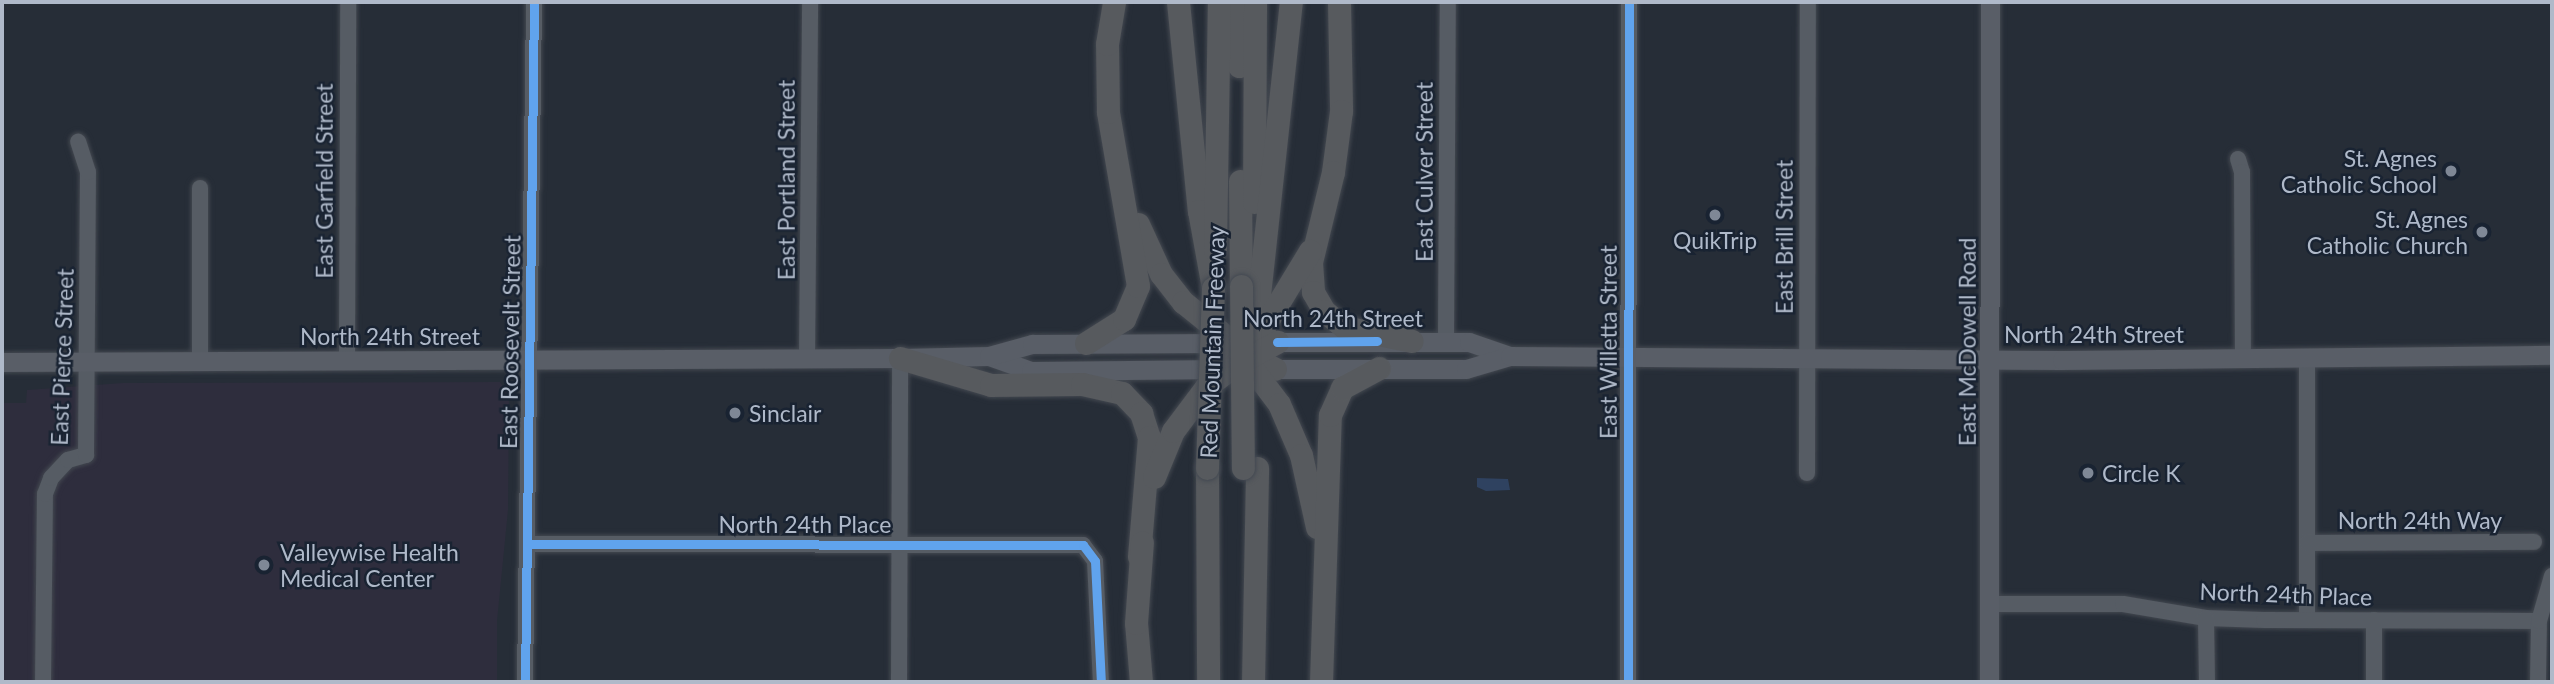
<!DOCTYPE html>
<html>
<head>
<meta charset="utf-8">
<style>
	body { margin:0 }
	#map { position:relative; width:2554px; height:684px; overflow:hidden; background:#262d37; font-family:Lato,sans-serif }
	div>[style] { position:absolute }
	[style*='--x'] { left:calc(var(--x)*1px); top:calc(var(--y)*1px); width:calc(var(--w)*1px); rotate:calc(var(--a)*1deg) }
	.medical>* { inset:0; background:#2e2d3d }
	.water>* { inset:0; background:#2f4260 }
	.roads { filter:drop-shadow(0 0 2px #434850) drop-shadow(0 0 2px #434850) }
	.minor>* { height:16px; margin:-8px; padding:0 8px; transform-origin:8px; border-radius:8px; background:#565c64 }
	.major>* { height:19px; margin:-9.5px; padding:0 9.5px; transform-origin:9.5px; border-radius:9.5px; background:#595e67 }
	.highway>* { height:23px; margin:-11.5px; padding:0 11.5px; transform-origin:11.5px; border-radius:11.5px; background:#575a5e }
	.bridges { filter:drop-shadow(0 0 2px #434952) drop-shadow(0 0 2px #434952) }
	.highway-bridge>* { height:23px; margin:-11.5px; padding:0 11.5px; transform-origin:11.5px; border-radius:11.5px; background:#575a5e }
	.cycleway>* { height:9px; margin:-4.5px; padding:0 4.5px; transform-origin:4.5px; border-radius:4.5px; background:#60a3ed }
	.dots>* { width:19px; height:19px; translate:-50% -50%; box-sizing:border-box; border:4px solid #192332; border-radius:50% }
	span { translate:-50% -50%; white-space:nowrap; text-align:center; line-height:1.15; -webkit-text-stroke:5px #192332; paint-order:stroke }
	.poi-label { font-size:23px; color:#afb9c9 }
	.right { translate:-100% -50%; text-align:right }
	.left { translate:0 -50%; text-align:left }
	.street-label { font-size:23px; color:#afb9c9 }
	.frame { position:absolute; inset:0; border:4px solid #afb9c9; pointer-events:none }
</style>
</head>
<body>
<div id="map">
	<div class="medical">
		<i style="clip-path:polygon(500px 382px,509px 397px,508px 510px,497px 621px,497px 682px,2px 682px,2px 403px,26px 403px,27px 390px,123px 383px)"></i>
	</div>
	<div class="water">
		<i style="clip-path:polygon(1477px 478px,1508px 479px,1510px 490px,1486px 491px,1477px 487px)"></i>
	</div>
	<div class="roads">
		<div class="minor">
			<i style="--x:2238;--y:159;--w:14;--a:73"></i>
			<i style="--x:2242;--y:172;--w:186;--a:89.7"></i>
			<i style="--x:200;--y:188;--w:173;--a:90"></i>
			<i style="--x:1446;--y:342;--w:340;--a:-89.7"></i>
			<i style="--x:2307;--y:357;--w:262;--a:90"></i>
			<i style="--x:807;--y:359;--w:357;--a:-89.5"></i>
			<i style="--x:347;--y:361;--w:359;--a:-89.8"></i>
			<i style="--x:1807;--y:473;--w:471;--a:-89.9"></i>
			<i style="--x:2307;--y:543;--w:227;--a:-0.3"></i>
			<i style="--x:527;--y:544;--w:556;--a:0.1"></i>
			<i style="--x:1083;--y:545;--w:20;--a:53"></i>
			<i style="--x:1095;--y:561;--w:121;--a:87.2"></i>
			<i style="--x:1990;--y:604;--w:133;--a:0"></i>
			<i style="--x:2123;--y:604;--w:84;--a:9.6"></i>
			<i style="--x:2206;--y:618;--w:58;--a:2"></i>
			<i style="--x:2264;--y:620;--w:275;--a:0.2"></i>
			<i style="--x:2206;--y:618;--w:64;--a:89.1"></i>
			<i style="--x:43;--y:682;--w:188;--a:-89.4"></i>
			<i style="--x:45;--y:494;--w:17;--a:-69"></i>
			<i style="--x:51;--y:478;--w:25;--a:-47"></i>
			<i style="--x:68;--y:460;--w:19;--a:-16"></i>
			<i style="--x:86;--y:455;--w:283;--a:-89.6"></i>
			<i style="--x:88;--y:172;--w:32;--a:-108"></i>
			<i style="--x:525;--y:682;--w:680;--a:-89.24"></i>
			<i style="--x:899;--y:682;--w:324;--a:-89.8"></i>
			<i style="--x:1628;--y:682;--w:680;--a:-89.92"></i>
			<i style="--x:2374;--y:682;--w:62;--a:-90"></i>
			<i style="--x:2538;--y:682;--w:61;--a:-89.1"></i>
			<i style="--x:2539;--y:621;--w:47;--a:-73.9"></i>
		</div>
		<div class="major">
			<i style="--x:1265;--y:342;--w:204;--a:0"></i>
			<i style="--x:1469;--y:342;--w:43;--a:18.9"></i>
			<i style="--x:989;--y:356;--w:45;--a:19.7"></i>
			<i style="--x:1031;--y:371;--w:192;--a:-0.6"></i>
			<i style="--x:2;--y:362;--w:898;--a:-0.26"></i>
			<i style="--x:900;--y:358;--w:89;--a:-1.3"></i>
			<i style="--x:989;--y:356;--w:45;--a:-15.6"></i>
			<i style="--x:1032;--y:344;--w:192;--a:-0.3"></i>
			<i style="--x:1260;--y:369;--w:206;--a:0"></i>
			<i style="--x:1466;--y:369;--w:46;--a:-16.5"></i>
			<i style="--x:1510;--y:356;--w:552;--a:0.42"></i>
			<i style="--x:2062;--y:360;--w:490;--a:-0.6"></i>
			<i style="--x:1989;--y:682;--w:680;--a:-89.92"></i>
		</div>
		<div class="highway">
			<i style="--x:1178;--y:2;--w:210;--a:84.3"></i>
			<i style="--x:1199;--y:211;--w:78;--a:79.7"></i>
			<i style="--x:1239;--y:2;--w:64;--a:90"></i>
			<i style="--x:1339;--y:2;--w:109;--a:88.9"></i>
			<i style="--x:1341;--y:111;--w:62;--a:97.5"></i>
			<i style="--x:1333;--y:172;--w:93;--a:103.7"></i>
			<i style="--x:1311;--y:262;--w:30;--a:86"></i>
			<i style="--x:1313;--y:292;--w:22;--a:60"></i>
			<i style="--x:1324;--y:311;--w:26;--a:39"></i>
			<i style="--x:1344;--y:327;--w:69;--a:11.6"></i>
			<i style="--x:1240;--y:181;--w:105;--a:89.5"></i>
			<i style="--x:1254;--y:202;--w:200;--a:-89.7"></i>
			<i style="--x:1138;--y:224;--w:55;--a:65.3"></i>
			<i style="--x:1161;--y:274;--w:36;--a:52"></i>
			<i style="--x:1183;--y:302;--w:86;--a:38.9"></i>
			<i style="--x:1250;--y:356;--w:28;--a:27"></i>
			<i style="--x:1215;--y:250;--w:248;--a:-89.1"></i>
			<i style="--x:1255;--y:332;--w:332;--a:-83.8"></i>
			<i style="--x:1257;--y:338;--w:102;--a:-58.7"></i>
			<i style="--x:1086;--y:343;--w:45;--a:-32.3"></i>
			<i style="--x:1124;--y:319;--w:36;--a:-67"></i>
			<i style="--x:1138;--y:286;--w:177;--a:-99.8"></i>
			<i style="--x:1108;--y:112;--w:68;--a:-90.8"></i>
			<i style="--x:1107;--y:44;--w:43;--a:-80.5"></i>
			<i style="--x:1216;--y:343;--w:33;--a:29"></i>
			<i style="--x:1245;--y:359;--w:56;--a:52.9"></i>
			<i style="--x:1279;--y:404;--w:56;--a:66.7"></i>
			<i style="--x:1301;--y:455;--w:74;--a:77.5"></i>
			<i style="--x:900;--y:358;--w:95;--a:16.5"></i>
			<i style="--x:991;--y:385;--w:91;--a:-0.6"></i>
			<i style="--x:1082;--y:384;--w:41;--a:12.7"></i>
			<i style="--x:1122;--y:393;--w:28;--a:46"></i>
			<i style="--x:1141;--y:413;--w:25;--a:72"></i>
			<i style="--x:1149;--y:437;--w:120;--a:94.8"></i>
			<i style="--x:1207;--y:468;--w:214;--a:89.7"></i>
			<i style="--x:1154;--y:477;--w:50;--a:-67.6"></i>
			<i style="--x:1173;--y:431;--w:55;--a:-53.1"></i>
			<i style="--x:1206;--y:387;--w:38;--a:-37"></i>
			<i style="--x:1236;--y:364;--w:47;--a:-28.2"></i>
			<i style="--x:1141;--y:682;--w:59;--a:-94.8"></i>
			<i style="--x:1136;--y:623;--w:81;--a:-85.8"></i>
			<i style="--x:1253;--y:682;--w:214;--a:-88.9"></i>
			<i style="--x:1321;--y:682;--w:267;--a:-88.1"></i>
			<i style="--x:1330;--y:415;--w:30;--a:-66"></i>
			<i style="--x:1342;--y:388;--w:42;--a:-28.4"></i>
		</div>
	</div>
	<div class="bridges">
		<div class="highway-bridge">
			<i style="--x:1241;--y:286;--w:182;--a:89.4"></i>
			<i style="--x:1207;--y:468;--w:180;--a:-88.1"></i>
		</div>
	</div>
	<div class="cycleway">
		<i style="--x:1277;--y:342;--w:100;--a:-0.6"></i>
		<i style="--x:527;--y:544;--w:556;--a:0.1"></i>
		<i style="--x:1083;--y:545;--w:20;--a:53"></i>
		<i style="--x:1095;--y:561;--w:121;--a:87.2"></i>
		<i style="--x:525;--y:682;--w:680;--a:-89.24"></i>
		<i style="--x:1628;--y:682;--w:680;--a:-89.92"></i>
	</div>
	<div class="dots">
		<i style="left:2451px;top:171px;background:#7f8896"></i>
		<i style="left:1715px;top:215px;background:#7f8896"></i>
		<i style="left:2482px;top:232px;background:#7f8896"></i>
		<i style="left:735px;top:413px;background:#7f8896"></i>
		<i style="left:2088px;top:473px;background:#7f8896"></i>
		<i style="left:264px;top:565px;background:#7f8896"></i>
	</div>
	<div class="poi-label">
		<span class="right" style="left:2437px;top:171px">St. Agnes<br>Catholic School</span>
		<span class="right" style="left:2468px;top:232px">St. Agnes<br>Catholic Church</span>
		<span style="left:1715px;top:240px">QuikTrip</span>
		<span class="left" style="left:749px;top:413px">Sinclair</span>
		<span class="left" style="left:2102px;top:473px">Circle K</span>
		<span class="left" style="left:280px;top:565px">Valleywise Health<br>Medical Center</span>
	</div>
	<div class="street-label">
		<span style="left:1424px;top:172px;rotate:-90deg">East Culver Street</span>
		<span style="left:786px;top:180px;rotate:-90deg">East Portland Street</span>
		<span style="left:324px;top:181px;rotate:-90deg">East Garfield Street</span>
		<span style="left:1784px;top:237px;rotate:-90deg">East Brill Street</span>
		<span style="left:1333px;top:318px">North 24th Street</span>
		<span style="left:2094px;top:334px">North 24th Street</span>
		<span style="left:390px;top:336px">North 24th Street</span>
		<span style="left:510px;top:342px;rotate:-89deg">East Roosevelt Street</span>
		<span style="left:1212px;top:342px;rotate:-88deg">Red Mountain Freeway</span>
		<span style="left:1608px;top:342px;rotate:-90deg">East Willetta Street</span>
		<span style="left:1967px;top:342px;rotate:-90deg">East McDowell Road</span>
		<span style="left:62px;top:357px;rotate:-88deg">East Pierce Street</span>
		<span style="left:2420px;top:520px">North 24th Way</span>
		<span style="left:805px;top:524px">North 24th Place</span>
		<span style="left:2286px;top:594px;rotate:2deg">North 24th Place</span>
	</div>
	<div class="frame"></div>
</div>
</body>
</html>
